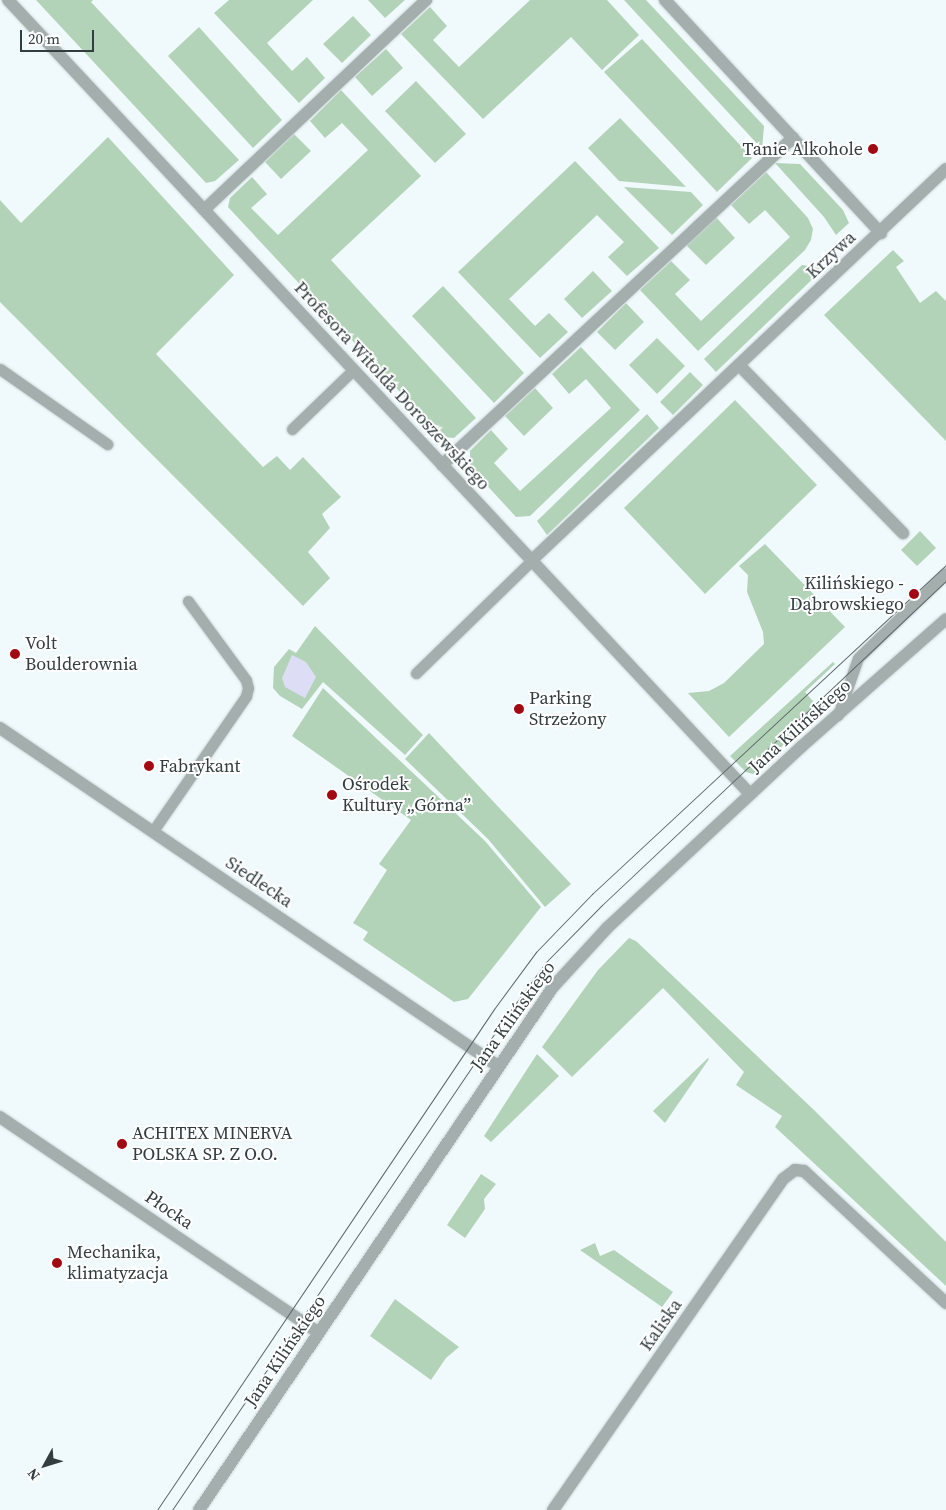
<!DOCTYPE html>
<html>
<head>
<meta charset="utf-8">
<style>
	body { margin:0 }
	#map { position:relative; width:946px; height:1510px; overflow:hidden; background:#f0fafd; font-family:"Source Serif 4",serif }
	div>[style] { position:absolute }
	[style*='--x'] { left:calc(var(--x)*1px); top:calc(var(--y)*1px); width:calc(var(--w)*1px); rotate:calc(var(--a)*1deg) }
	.green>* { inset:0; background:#b3d3b8 }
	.water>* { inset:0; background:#ddddf5 }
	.roads { filter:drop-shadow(0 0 1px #cad4d7) drop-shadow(0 0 1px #cad4d7) }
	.service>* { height:11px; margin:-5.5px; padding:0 5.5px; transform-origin:5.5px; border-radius:5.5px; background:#a4afad }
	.minor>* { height:12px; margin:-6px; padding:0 6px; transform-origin:6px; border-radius:6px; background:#a4afad }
	.tertiary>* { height:12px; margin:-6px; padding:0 6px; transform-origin:6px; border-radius:6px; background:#a4afad }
	.tram>* { height:1px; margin:-0.5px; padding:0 0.5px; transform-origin:0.5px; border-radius:0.5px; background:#5c6669 }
	.dots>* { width:14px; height:14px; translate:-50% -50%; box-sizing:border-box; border:2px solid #fff; border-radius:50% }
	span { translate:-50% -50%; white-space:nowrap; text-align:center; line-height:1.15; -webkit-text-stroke:4px #fff; paint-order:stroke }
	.poi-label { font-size:18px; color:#333d40 }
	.right { translate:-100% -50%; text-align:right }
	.left { translate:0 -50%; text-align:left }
	.street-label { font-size:18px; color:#333d40 }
	.north { position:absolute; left:20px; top:1440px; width:50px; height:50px; -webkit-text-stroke:4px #fff; paint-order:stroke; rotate:231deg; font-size:14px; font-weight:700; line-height:20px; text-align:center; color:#333d40 }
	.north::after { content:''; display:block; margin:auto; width:18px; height:22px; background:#333d40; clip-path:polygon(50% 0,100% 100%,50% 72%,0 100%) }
	.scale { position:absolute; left:20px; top:30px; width:74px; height:22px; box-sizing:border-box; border:2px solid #333d40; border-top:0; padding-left:6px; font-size:15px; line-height:18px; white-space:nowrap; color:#333d40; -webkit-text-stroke:4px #fff; paint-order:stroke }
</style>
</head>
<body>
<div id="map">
	<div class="green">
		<i style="clip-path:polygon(36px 0,93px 0,91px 2px,239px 160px,215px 181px,206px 183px)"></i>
		<i style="clip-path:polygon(229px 0,313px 0,267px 43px,292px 71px,307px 57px,325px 78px,299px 103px,214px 13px)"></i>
		<i style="clip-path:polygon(368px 0,405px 0,385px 18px)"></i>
		<i style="clip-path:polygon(530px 0,607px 0,639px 35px,602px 70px,571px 37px,483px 119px,401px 34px,430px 7px,447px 26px,433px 40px,459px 67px)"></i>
		<i style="clip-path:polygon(624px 0,646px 0,764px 126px,762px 149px)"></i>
		<i style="clip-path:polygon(353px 16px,371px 35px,342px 63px,323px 44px)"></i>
		<i style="clip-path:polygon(199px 27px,282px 120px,253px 148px,168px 56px)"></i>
		<i style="clip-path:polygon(642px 39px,752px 158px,717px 192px,604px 72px)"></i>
		<i style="clip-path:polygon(386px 49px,403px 68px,372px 96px,355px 77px)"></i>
		<i style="clip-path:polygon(416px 81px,466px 134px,435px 163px,385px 111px)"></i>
		<i style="clip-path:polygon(341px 90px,421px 176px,331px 260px,476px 418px,454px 438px,442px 437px,228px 207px,230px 198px,252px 177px,267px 194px,251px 208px,278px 235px,368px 150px,342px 123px,325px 138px,310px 121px)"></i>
		<i style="clip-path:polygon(620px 118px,686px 187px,619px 181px,588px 148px)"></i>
		<i style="clip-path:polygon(294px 134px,311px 151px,281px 179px,265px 162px)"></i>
		<i style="clip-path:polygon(108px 137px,234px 275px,156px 354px,263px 467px,277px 456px,290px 470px,303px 457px,341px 497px,322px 514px,330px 528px,308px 552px,330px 578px,303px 606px,0 302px,0 200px,21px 223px)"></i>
		<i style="clip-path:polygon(575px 161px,659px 248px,627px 276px,608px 257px,624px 242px,597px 215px,509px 299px,535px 326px,549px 313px,568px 332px,540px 358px,458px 272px)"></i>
		<i style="clip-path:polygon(775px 163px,800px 164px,843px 210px,849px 223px,836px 235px,824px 217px)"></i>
		<i style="clip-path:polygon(766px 172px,808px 218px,813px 229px,811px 240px,805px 250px,698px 351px,640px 290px,671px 261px,690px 280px,675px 294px,701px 321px,790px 237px,765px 210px,749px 224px,731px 205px)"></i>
		<i style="clip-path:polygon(624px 187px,691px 192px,703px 205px,672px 235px)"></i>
		<i style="clip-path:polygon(715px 216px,735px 238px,706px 265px,685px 244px)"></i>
		<i style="clip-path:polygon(893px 250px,904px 261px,896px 267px,920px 303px,936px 291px,946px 301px,946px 441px,824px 315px)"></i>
		<i style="clip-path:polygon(802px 265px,824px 268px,716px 372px,704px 359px)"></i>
		<i style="clip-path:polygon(593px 271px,612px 291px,582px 318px,564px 299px)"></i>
		<i style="clip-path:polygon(443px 286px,524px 373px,494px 403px,412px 316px)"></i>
		<i style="clip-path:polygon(626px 303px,644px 322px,615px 350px,597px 332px)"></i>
		<i style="clip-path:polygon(657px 338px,685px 366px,657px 394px,629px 365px)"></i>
		<i style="clip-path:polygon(581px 347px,640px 410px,530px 516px,516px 517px,470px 467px,470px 451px,491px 430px,508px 449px,494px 463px,520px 491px,611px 408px,586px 379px,569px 394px,552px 374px)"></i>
		<i style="clip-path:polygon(690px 372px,703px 385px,673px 415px,660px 402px)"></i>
		<i style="clip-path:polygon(535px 388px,553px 408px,524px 436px,505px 416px)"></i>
		<i style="clip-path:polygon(735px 400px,817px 485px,705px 594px,624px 508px)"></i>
		<i style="clip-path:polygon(647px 414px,659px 428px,547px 535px,537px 521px)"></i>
		<i style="clip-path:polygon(920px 531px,936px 548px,917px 566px,901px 550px)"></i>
		<i style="clip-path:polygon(765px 544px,845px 627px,729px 737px,688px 693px,709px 691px,724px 683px,764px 644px,763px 632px,747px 592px,748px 575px,739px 566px)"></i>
		<i style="clip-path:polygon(315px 626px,423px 735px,405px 755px,323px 682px,302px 709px,280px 696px,273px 688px,274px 667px,289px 649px,296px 653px)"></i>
		<i style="clip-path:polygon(833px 662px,835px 664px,805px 692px,818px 707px,826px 699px,828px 703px,753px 774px,746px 772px,730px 756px)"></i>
		<i style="clip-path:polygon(323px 688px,485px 841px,541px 907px,468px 999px,454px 1002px,363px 940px,368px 932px,353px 923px,387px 870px,379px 864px,411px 820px,292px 736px)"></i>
		<i style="clip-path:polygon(429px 733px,571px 884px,545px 907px,488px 839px,405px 759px)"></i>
		<i style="clip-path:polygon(629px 938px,636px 941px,814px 1110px,946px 1242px,946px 1286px,775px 1127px,782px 1116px,736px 1085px,744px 1072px,663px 988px,572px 1077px,542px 1047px,598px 970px)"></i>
		<i style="clip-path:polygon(537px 1054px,559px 1076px,491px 1142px,484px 1136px)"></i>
		<i style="clip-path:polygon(708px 1058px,709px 1059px,665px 1123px,653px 1111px)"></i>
		<i style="clip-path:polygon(481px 1174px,496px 1184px,484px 1199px,485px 1209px,465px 1238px,447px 1225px)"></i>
		<i style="clip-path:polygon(595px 1243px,600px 1256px,614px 1250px,673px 1292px,662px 1307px,580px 1250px)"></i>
		<i style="clip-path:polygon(395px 1299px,459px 1347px,446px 1358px,431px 1380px,370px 1336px)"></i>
	</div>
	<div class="water">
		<i style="clip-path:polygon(292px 655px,306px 662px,316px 677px,305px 698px,285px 687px,282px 678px)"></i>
	</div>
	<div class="roads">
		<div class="service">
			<i style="--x:0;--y:369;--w:131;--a:35"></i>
			<i style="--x:292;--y:429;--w:85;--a:-44"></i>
			<i style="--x:416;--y:673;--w:161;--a:-44.2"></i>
			<i style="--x:838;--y:715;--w:60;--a:-70.7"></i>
			<i style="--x:858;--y:658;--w:122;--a:-44"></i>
			<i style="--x:153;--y:831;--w:164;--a:-55.4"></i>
			<i style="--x:246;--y:696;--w:8;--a:-76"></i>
			<i style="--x:248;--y:688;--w:8;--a:-104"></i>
			<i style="--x:246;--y:680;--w:98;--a:-126.3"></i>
		</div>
		<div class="minor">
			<i style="--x:8;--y:0;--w:1087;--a:46.94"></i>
			<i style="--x:665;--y:0;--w:318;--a:47.2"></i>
			<i style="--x:204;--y:210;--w:306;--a:-43.4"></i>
			<i style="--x:739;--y:365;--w:235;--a:45.7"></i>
			<i style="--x:442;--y:465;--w:480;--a:-43"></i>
			<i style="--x:531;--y:561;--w:571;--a:-43.37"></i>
			<i style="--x:0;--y:728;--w:602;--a:34.17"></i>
			<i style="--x:0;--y:1117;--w:384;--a:34.1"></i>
			<i style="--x:553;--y:1510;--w:403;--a:-55.2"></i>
			<i style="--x:783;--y:1179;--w:15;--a:-37"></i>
			<i style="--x:795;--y:1170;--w:9;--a:6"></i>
			<i style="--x:804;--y:1171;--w:194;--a:42.9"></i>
		</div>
		<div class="tertiary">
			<i style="--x:199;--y:1510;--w:632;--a:-55.91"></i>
			<i style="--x:553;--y:987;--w:80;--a:-47.5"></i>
			<i style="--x:607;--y:928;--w:265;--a:-43"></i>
			<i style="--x:801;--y:747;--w:193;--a:-41.4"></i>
		</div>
	</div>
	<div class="tram">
		<i style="--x:157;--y:1510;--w:604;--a:-56.07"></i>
		<i style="--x:494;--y:1009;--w:71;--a:-53.6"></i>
		<i style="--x:536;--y:952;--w:81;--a:-46"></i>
		<i style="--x:592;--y:894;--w:483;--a:-42.9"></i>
		<i style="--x:172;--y:1510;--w:594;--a:-55.91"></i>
		<i style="--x:505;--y:1018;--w:69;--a:-53.8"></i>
		<i style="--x:546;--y:962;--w:80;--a:-45.5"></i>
		<i style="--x:602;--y:905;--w:473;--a:-43.3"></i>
	</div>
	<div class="dots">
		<i style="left:873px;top:149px;background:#a20811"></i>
		<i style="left:914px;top:594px;background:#a20811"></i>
		<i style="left:15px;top:654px;background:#a20811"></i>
		<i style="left:519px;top:709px;background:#a20811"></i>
		<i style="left:149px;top:766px;background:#a20811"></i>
		<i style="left:332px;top:795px;background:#a20811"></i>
		<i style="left:122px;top:1144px;background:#a20811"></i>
		<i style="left:57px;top:1263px;background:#a20811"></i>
	</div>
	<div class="poi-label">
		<span class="right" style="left:863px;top:149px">Tanie Alkohole</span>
		<span class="right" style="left:904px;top:594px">Kilińskiego -<br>Dąbrowskiego</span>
		<span class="left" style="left:25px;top:654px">Volt<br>Boulderownia</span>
		<span class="left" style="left:529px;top:709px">Parking<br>Strzeżony</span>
		<span class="left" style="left:159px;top:766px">Fabrykant</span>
		<span class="left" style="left:342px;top:795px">Ośrodek<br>Kultury „Górna”</span>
		<span class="left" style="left:132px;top:1144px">ACHITEX MINERVA<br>POLSKA SP. Z O.O.</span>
		<span class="left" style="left:67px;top:1263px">Mechanika,<br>klimatyzacja</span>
	</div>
	<div class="street-label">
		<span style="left:831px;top:255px;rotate:-43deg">Krzywa</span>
		<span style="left:392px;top:386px;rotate:47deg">Profesora Witolda Doroszewskiego</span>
		<span style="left:800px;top:726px;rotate:-42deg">Jana Kilińskiego</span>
		<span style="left:259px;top:882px;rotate:34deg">Siedlecka</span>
		<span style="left:513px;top:1016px;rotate:-54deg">Jana Kilińskiego</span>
		<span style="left:169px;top:1210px;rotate:34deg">Płocka</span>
		<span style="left:661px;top:1325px;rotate:-55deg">Kaliska</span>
		<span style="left:285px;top:1351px;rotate:-56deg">Jana Kilińskiego</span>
	</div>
	<div class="north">N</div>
	<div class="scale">20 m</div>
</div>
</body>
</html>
